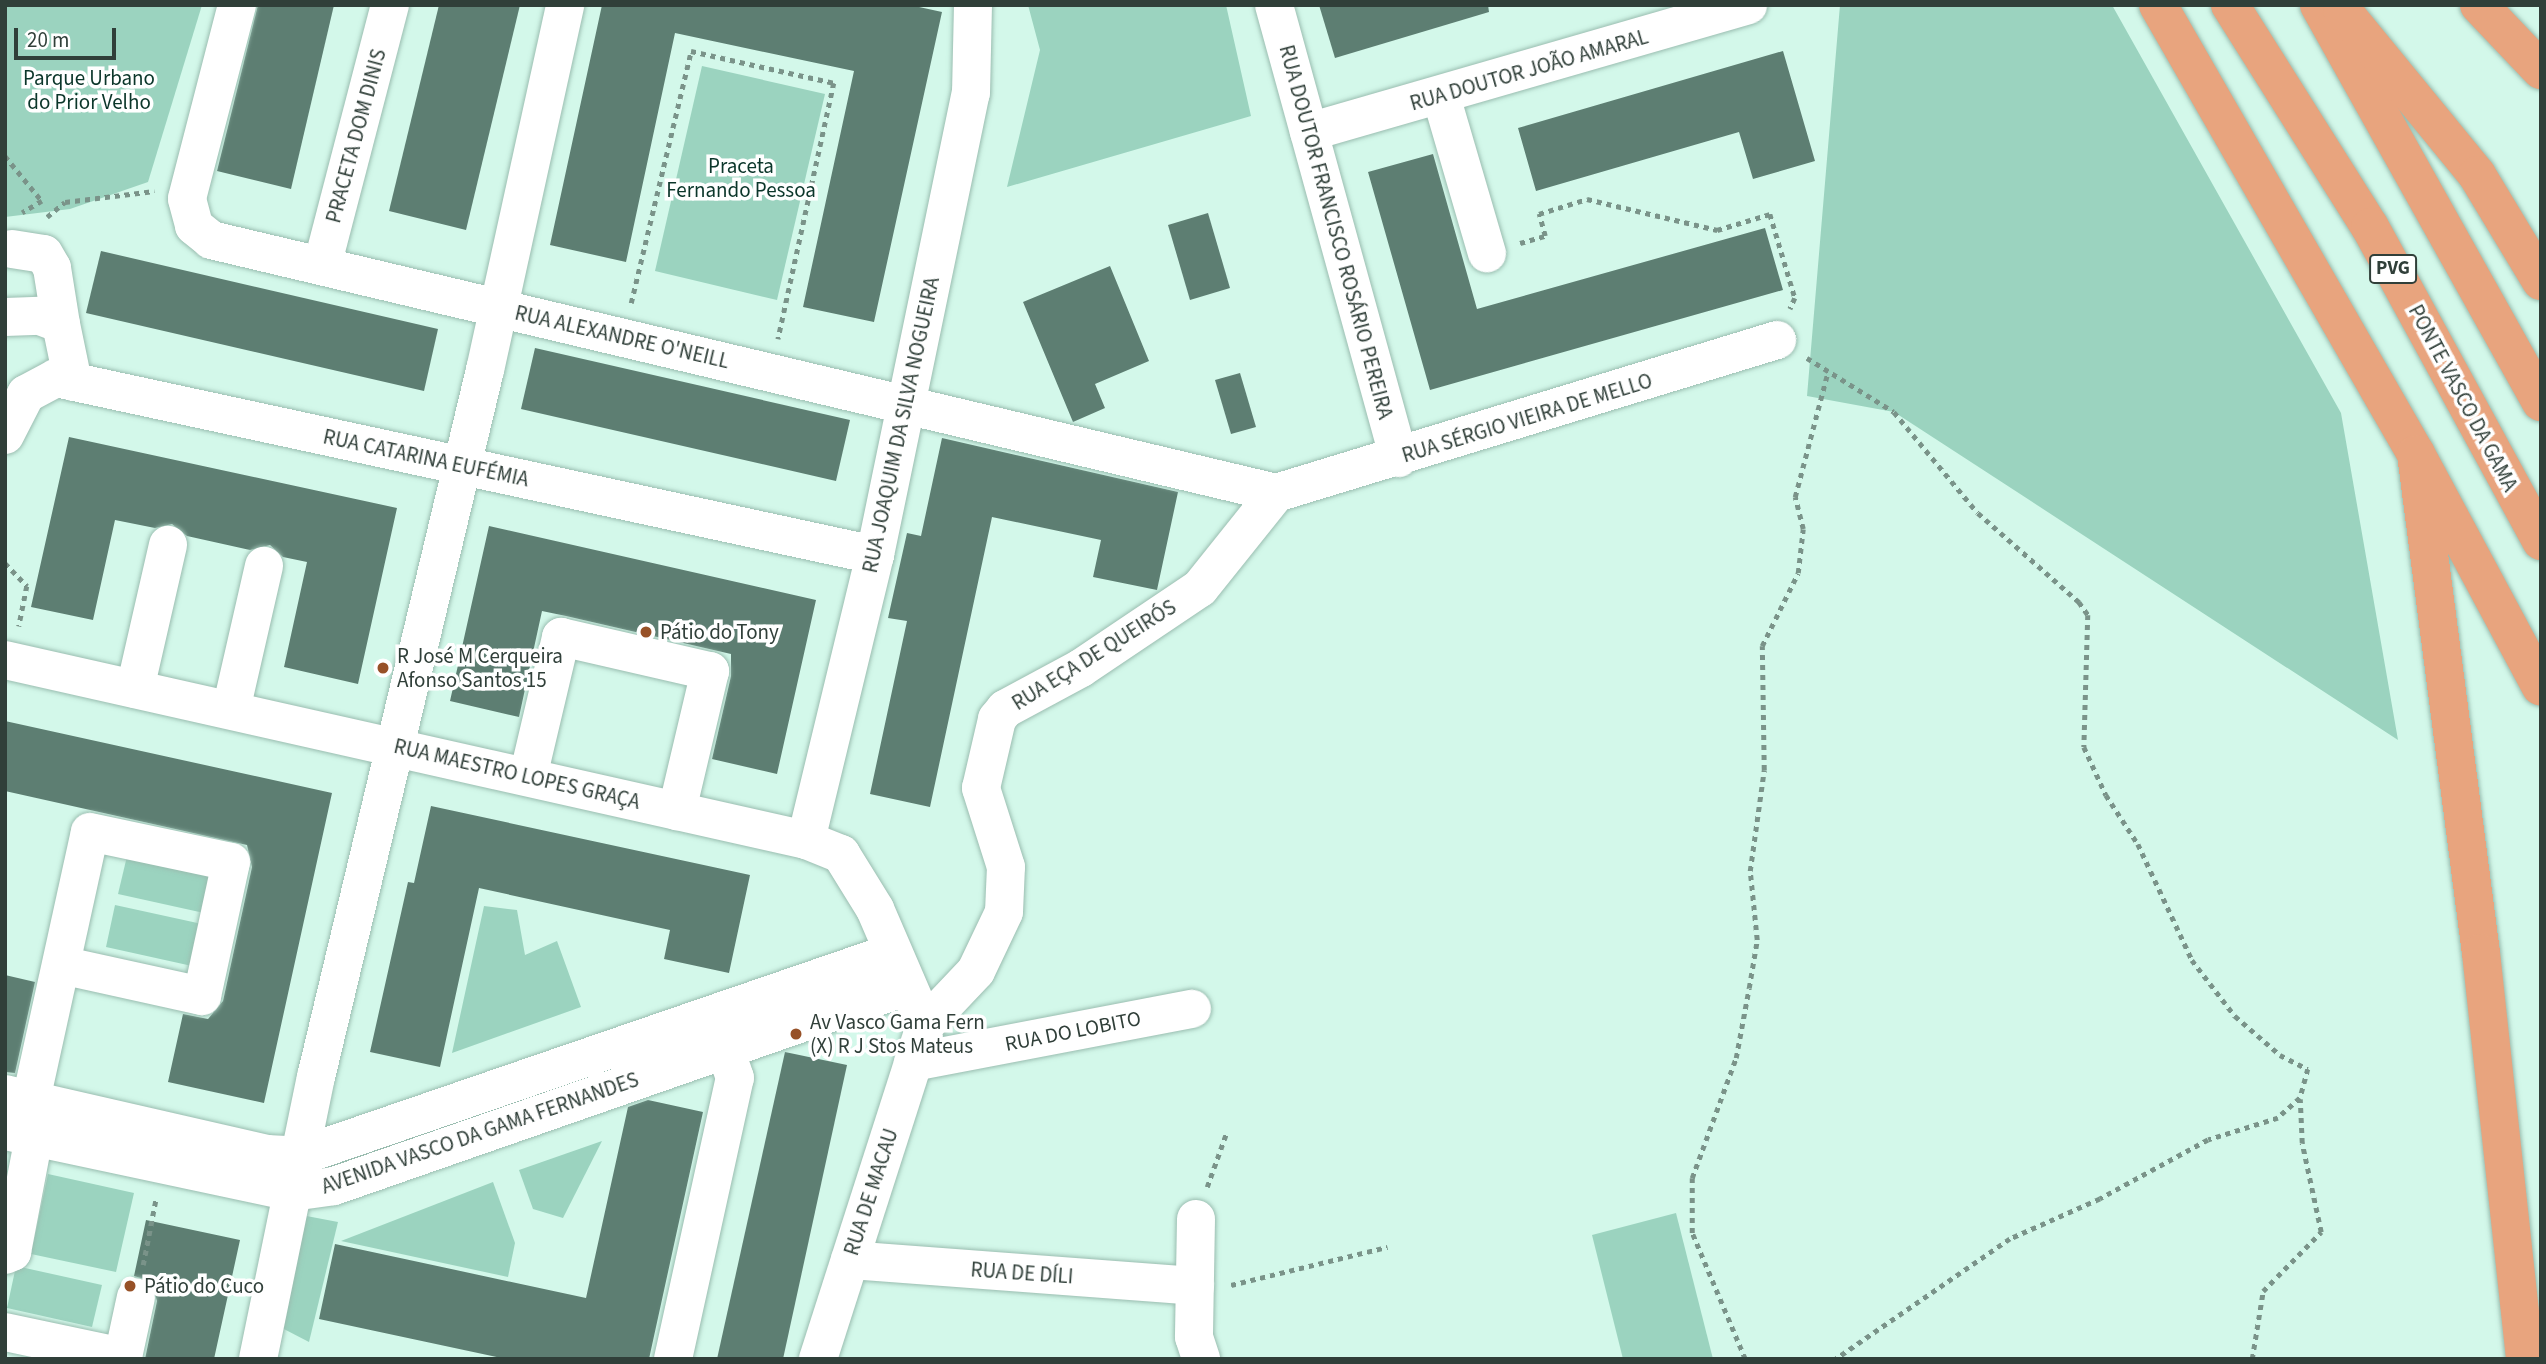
<!DOCTYPE html>
<html>
<head>
<meta charset="utf-8">
<style>
	body { margin:0 }
	#map { position:relative; width:2546px; height:1364px; overflow:hidden; background:#d3f8ea; font-family:"Source Sans 3",sans-serif }
	div>[style] { position:absolute }
	[style*='--x'] { left:calc(var(--x)*1px); top:calc(var(--y)*1px); width:calc(var(--w)*1px); rotate:calc(var(--a)*1deg) }
	.green>* { inset:0; background:#9bd3bf }
	.building>* { inset:0; background:#5d7e72 }
	.path>* { height:4.5px; margin-top:-2.25px; transform-origin:0; background:repeating-linear-gradient(90deg,#7a9389 0 5px,transparent 0 10px) }
	.roads { filter:drop-shadow(0 0 2px #9abdb0) drop-shadow(0 0 2px #9abdb0) }
	.minor>* { height:38px; margin:-19px; padding:0 19px; transform-origin:19px; border-radius:19px; background:#fff }
	.highway>* { height:38px; margin:-19px; padding:0 19px; transform-origin:19px; border-radius:19px; background:#e8a47e }
	.dots>* { width:19px; height:19px; translate:-50% -50%; box-sizing:border-box; border:4px solid #fff; border-radius:50% }
	span { translate:-50% -50%; white-space:nowrap; text-align:center; line-height:1.15; -webkit-text-stroke:7px #fff; paint-order:stroke }
	.shield-label span { padding:2px 5px; background:#fff; border:2px solid; border-radius:5px; -webkit-text-stroke-width:0 }
	.shield-label { font-size:19px; color:#303f39; font-weight:700 }
	.street-label { font-size:21px; color:#303f39 }
	.park-label { font-size:21px; color:#0b362a }
	.poi-label { font-size:21px; color:#303f39 }
	.left { translate:0 -50%; text-align:left }
	.frame { position:absolute; inset:0; border:7px solid #303f39; pointer-events:none }
	.scale { position:absolute; left:14px; top:28px; width:102px; height:32px; box-sizing:border-box; border:4px solid #303f39; border-top:0; padding-left:9px; font-size:21px; line-height:24px; white-space:nowrap; color:#303f39; -webkit-text-stroke:5px #fff; paint-order:stroke }
</style>
</head>
<body>
<div id="map">
	<div class="green">
		<i style="clip-path:polygon(5px 5px,202px 5px,148px 182px,70px 209px,5px 217px)"></i>
		<i style="clip-path:polygon(1028px 5px,1226px 5px,1251px 116px,1007px 187px,1040px 50px)"></i>
		<i style="clip-path:polygon(1840px 5px,2112px 5px,2341px 413px,2398px 740px,1894px 412px,1807px 396px)"></i>
		<i style="clip-path:polygon(702px 66px,825px 94px,777px 300px,655px 271px)"></i>
		<i style="clip-path:polygon(128px 852px,214px 871px,204px 913px,118px 894px)"></i>
		<i style="clip-path:polygon(115px 905px,202px 924px,192px 966px,106px 947px)"></i>
		<i style="clip-path:polygon(484px 906px,517px 910px,525px 955px,557px 941px,581px 1007px,452px 1053px)"></i>
		<i style="clip-path:polygon(602px 1141px,563px 1218px,533px 1209px,519px 1170px)"></i>
		<i style="clip-path:polygon(48px 1174px,134px 1193px,116px 1272px,31px 1254px)"></i>
		<i style="clip-path:polygon(493px 1182px,515px 1243px,508px 1277px,341px 1241px)"></i>
		<i style="clip-path:polygon(1676px 1213px,1713px 1359px,1623px 1359px,1592px 1235px)"></i>
		<i style="clip-path:polygon(296px 1214px,338px 1222px,309px 1342px,280px 1327px)"></i>
		<i style="clip-path:polygon(16px 1266px,102px 1285px,92px 1327px,7px 1308px)"></i>
	</div>
	<div class="building">
		<i style="clip-path:polygon(258px 5px,334px 5px,291px 189px,217px 171px)"></i>
		<i style="clip-path:polygon(439px 5px,520px 5px,466px 230px,389px 211px)"></i>
		<i style="clip-path:polygon(602px 5px,910px 5px,942px 12px,874px 322px,803px 307px,854px 71px,675px 33px,626px 262px,550px 245px)"></i>
		<i style="clip-path:polygon(1319px 5px,1488px 5px,1489px 12px,1335px 58px)"></i>
		<i style="clip-path:polygon(1783px 51px,1815px 161px,1753px 179px,1739px 132px,1536px 191px,1518px 128px)"></i>
		<i style="clip-path:polygon(1433px 154px,1477px 309px,1765px 228px,1783px 290px,1430px 390px,1368px 172px)"></i>
		<i style="clip-path:polygon(1208px 213px,1230px 288px,1190px 300px,1168px 225px)"></i>
		<i style="clip-path:polygon(101px 251px,438px 329px,424px 391px,86px 313px)"></i>
		<i style="clip-path:polygon(1110px 266px,1149px 361px,1095px 384px,1105px 408px,1073px 422px,1023px 302px)"></i>
		<i style="clip-path:polygon(535px 348px,850px 420px,836px 481px,521px 409px)"></i>
		<i style="clip-path:polygon(1240px 373px,1256px 427px,1231px 434px,1215px 380px)"></i>
		<i style="clip-path:polygon(69px 437px,397px 508px,358px 684px,284px 667px,307px 562px,283px 557px,270px 545px,250px 550px,187px 536px,172px 524px,155px 528px,115px 520px,93px 620px,31px 607px)"></i>
		<i style="clip-path:polygon(942px 438px,1178px 492px,1157px 590px,1093px 577px,1101px 540px,992px 517px,930px 807px,870px 794px,907px 621px,888px 618px,907px 533px,921px 536px)"></i>
		<i style="clip-path:polygon(489px 526px,816px 600px,777px 774px,712px 759px,731px 676px,731px 654px,566px 616px,542px 611px,519px 717px,450px 701px)"></i>
		<i style="clip-path:polygon(5px 721px,332px 793px,264px 1103px,168px 1082px,183px 1014px,208px 1019px,223px 1001px,252px 867px,247px 845px,5px 791px)"></i>
		<i style="clip-path:polygon(431px 806px,750px 875px,729px 973px,664px 959px,670px 930px,479px 888px,440px 1067px,370px 1052px,408px 882px,414px 883px)"></i>
		<i style="clip-path:polygon(5px 975px,35px 982px,15px 1073px,5px 1072px)"></i>
		<i style="clip-path:polygon(785px 1052px,847px 1065px,783px 1359px,717px 1359px)"></i>
		<i style="clip-path:polygon(648px 1100px,703px 1112px,649px 1359px,506px 1359px,319px 1319px,335px 1244px,586px 1298px,628px 1107px)"></i>
		<i style="clip-path:polygon(146px 1220px,240px 1240px,214px 1359px,145px 1359px,157px 1301px,151px 1281px,134px 1276px)"></i>
	</div>
	<div class="path">
		<i style="--x:5;--y:156;--w:58;--a:50.6"></i>
		<i style="--x:42;--y:201;--w:23;--a:149"></i>
		<i style="--x:47;--y:217;--w:23;--a:-40"></i>
		<i style="--x:65;--y:202;--w:90;--a:-7"></i>
		<i style="--x:1520;--y:243;--w:26;--a:-16"></i>
		<i style="--x:1545;--y:236;--w:23;--a:-105"></i>
		<i style="--x:1539;--y:214;--w:50;--a:-17.4"></i>
		<i style="--x:1587;--y:199;--w:134;--a:13.4"></i>
		<i style="--x:1717;--y:230;--w:55;--a:-16.8"></i>
		<i style="--x:1770;--y:214;--w:88;--a:73.4"></i>
		<i style="--x:1795;--y:298;--w:12;--a:114"></i>
		<i style="--x:631;--y:303;--w:259;--a:-76.6"></i>
		<i style="--x:691;--y:51;--w:147;--a:12.6"></i>
		<i style="--x:834;--y:83;--w:262;--a:102.3"></i>
		<i style="--x:1807;--y:358;--w:102;--a:31.8"></i>
		<i style="--x:1894;--y:412;--w:131;--a:50.3"></i>
		<i style="--x:1978;--y:513;--w:135;--a:41.4"></i>
		<i style="--x:2079;--y:602;--w:16;--a:55"></i>
		<i style="--x:2088;--y:615;--w:132;--a:91.7"></i>
		<i style="--x:2084;--y:747;--w:53;--a:65.4"></i>
		<i style="--x:2106;--y:795;--w:59;--a:56.9"></i>
		<i style="--x:2138;--y:844;--w:128;--a:65"></i>
		<i style="--x:2192;--y:960;--w:71;--a:52.5"></i>
		<i style="--x:2235;--y:1016;--w:60;--a:40.9"></i>
		<i style="--x:2280;--y:1055;--w:31;--a:27"></i>
		<i style="--x:2308;--y:1069;--w:30;--a:105"></i>
		<i style="--x:2300;--y:1098;--w:30;--a:138"></i>
		<i style="--x:2278;--y:1118;--w:73;--a:162.6"></i>
		<i style="--x:2208;--y:1140;--w:123;--a:151.4"></i>
		<i style="--x:2100;--y:1199;--w:98;--a:156"></i>
		<i style="--x:2010;--y:1239;--w:211;--a:145.4"></i>
		<i style="--x:5;--y:563;--w:32;--a:46"></i>
		<i style="--x:27;--y:586;--w:41;--a:101.3"></i>
		<i style="--x:1207;--y:1187;--w:59;--a:-70.3"></i>
		<i style="--x:143;--y:1265;--w:68;--a:-79"></i>
		<i style="--x:1231;--y:1285;--w:161;--a:-13.7"></i>
		<i style="--x:1745;--y:1359;--w:137;--a:-112.8"></i>
		<i style="--x:1692;--y:1233;--w:55;--a:-90"></i>
		<i style="--x:1692;--y:1178;--w:128;--a:-69.9"></i>
		<i style="--x:1736;--y:1058;--w:71;--a:-79.5"></i>
		<i style="--x:1749;--y:988;--w:49;--a:-80.5"></i>
		<i style="--x:1757;--y:940;--w:69;--a:-95.8"></i>
		<i style="--x:1750;--y:871;--w:102;--a:-82.1"></i>
		<i style="--x:1764;--y:770;--w:124;--a:-90.9"></i>
		<i style="--x:1762;--y:646;--w:81;--a:-63.7"></i>
		<i style="--x:1798;--y:573;--w:44;--a:-83.5"></i>
		<i style="--x:1803;--y:529;--w:33;--a:-104"></i>
		<i style="--x:1795;--y:497;--w:130;--a:-75.3"></i>
		<i style="--x:2252;--y:1359;--w:69;--a:-80.8"></i>
		<i style="--x:2263;--y:1291;--w:83;--a:-45.5"></i>
		<i style="--x:2321;--y:1232;--w:91;--a:-102.1"></i>
		<i style="--x:2302;--y:1143;--w:44;--a:-92.6"></i>
	</div>
	<div class="roads">
		<div class="minor">
			<i style="--x:237;--y:5;--w:200;--a:104.5"></i>
			<i style="--x:187;--y:199;--w:28;--a:75"></i>
			<i style="--x:194;--y:226;--w:22;--a:39"></i>
			<i style="--x:211;--y:240;--w:1095;--a:13.36"></i>
			<i style="--x:1276;--y:493;--w:524;--a:-16.98"></i>
			<i style="--x:1274;--y:5;--w:470;--a:74.6"></i>
			<i style="--x:1441;--y:96;--w:164;--a:73.7"></i>
			<i style="--x:1309;--y:132;--w:457;--a:-16.1"></i>
			<i style="--x:12;--y:249;--w:32;--a:9"></i>
			<i style="--x:44;--y:254;--w:16;--a:60"></i>
			<i style="--x:52;--y:268;--w:57;--a:80.9"></i>
			<i style="--x:322;--y:266;--w:270;--a:-75.4"></i>
			<i style="--x:5;--y:317;--w:35;--a:-2"></i>
			<i style="--x:40;--y:316;--w:22;--a:21"></i>
			<i style="--x:61;--y:324;--w:59;--a:78.3"></i>
			<i style="--x:5;--y:435;--w:46;--a:-62.9"></i>
			<i style="--x:26;--y:394;--w:34;--a:-28"></i>
			<i style="--x:56;--y:378;--w:838;--a:12.2"></i>
			<i style="--x:5;--y:660;--w:821;--a:12.67"></i>
			<i style="--x:806;--y:840;--w:38;--a:22"></i>
			<i style="--x:841;--y:854;--w:65;--a:58.3"></i>
			<i style="--x:875;--y:909;--w:126;--a:66.7"></i>
			<i style="--x:135;--y:689;--w:148;--a:-77.1"></i>
			<i style="--x:231;--y:710;--w:148;--a:-77.1"></i>
			<i style="--x:528;--y:777;--w:144;--a:-76.7"></i>
			<i style="--x:561;--y:637;--w:153;--a:12.9"></i>
			<i style="--x:710;--y:671;--w:144;--a:103.3"></i>
			<i style="--x:806;--y:840;--w:293;--a:-76.4"></i>
			<i style="--x:875;--y:555;--w:472;--a:-78.3"></i>
			<i style="--x:971;--y:93;--w:88;--a:-88.7"></i>
			<i style="--x:913;--y:1062;--w:284;--a:-10.8"></i>
			<i style="--x:5;--y:1094;--w:269;--a:12.9"></i>
			<i style="--x:267;--y:1154;--w:33;--a:3"></i>
			<i style="--x:300;--y:1156;--w:625;--a:-18.96"></i>
			<i style="--x:31;--y:1100;--w:274;--a:-77.6"></i>
			<i style="--x:90;--y:832;--w:144;--a:12"></i>
			<i style="--x:231;--y:862;--w:137;--a:102.2"></i>
			<i style="--x:202;--y:996;--w:144;--a:-167.6"></i>
			<i style="--x:5;--y:1131;--w:293;--a:12"></i>
			<i style="--x:292;--y:1192;--w:42;--a:-8.1"></i>
			<i style="--x:334;--y:1186;--w:605;--a:-19.21"></i>
			<i style="--x:1196;--y:1219;--w:118;--a:91"></i>
			<i style="--x:1194;--y:1337;--w:23;--a:72"></i>
			<i style="--x:5;--y:1255;--w:8;--a:-23"></i>
			<i style="--x:12;--y:1252;--w:117;--a:-79.2"></i>
			<i style="--x:850;--y:1260;--w:346;--a:4.3"></i>
			<i style="--x:5;--y:1332;--w:121;--a:12"></i>
			<i style="--x:123;--y:1357;--w:61;--a:-77.8"></i>
			<i style="--x:258;--y:1359;--w:288;--a:-78.4"></i>
			<i style="--x:316;--y:1077;--w:727;--a:-76.56"></i>
			<i style="--x:485;--y:370;--w:374;--a:-77.6"></i>
			<i style="--x:673;--y:1359;--w:288;--a:-77.6"></i>
			<i style="--x:735;--y:1078;--w:31;--a:-109"></i>
			<i style="--x:818;--y:1359;--w:351;--a:-72.2"></i>
			<i style="--x:925;--y:1025;--w:74;--a:-46.6"></i>
			<i style="--x:976;--y:971;--w:65;--a:-64.6"></i>
			<i style="--x:1004;--y:912;--w:45;--a:-87.5"></i>
			<i style="--x:1006;--y:867;--w:83;--a:-107.6"></i>
			<i style="--x:981;--y:788;--w:71;--a:-76.9"></i>
			<i style="--x:997;--y:719;--w:13;--a:-51"></i>
			<i style="--x:1005;--y:709;--w:86;--a:-28.3"></i>
			<i style="--x:1081;--y:668;--w:143;--a:-33.9"></i>
			<i style="--x:1200;--y:588;--w:122;--a:-51.3"></i>
		</div>
		<div class="highway">
			<i style="--x:2158;--y:5;--w:518;--a:60.12"></i>
			<i style="--x:2416;--y:454;--w:264;--a:61.8"></i>
			<i style="--x:2230;--y:5;--w:262;--a:57.8"></i>
			<i style="--x:2370;--y:227;--w:358;--a:61.4"></i>
			<i style="--x:2319;--y:5;--w:455;--a:60.8"></i>
			<i style="--x:2479;--y:5;--w:90;--a:46.4"></i>
			<i style="--x:2342;--y:10;--w:213;--a:50.7"></i>
			<i style="--x:2477;--y:175;--w:124;--a:58.9"></i>
			<i style="--x:2416;--y:454;--w:503;--a:82.58"></i>
			<i style="--x:2481;--y:953;--w:408;--a:83.8"></i>
		</div>
	</div>
	<div class="dots">
		<i style="left:646px;top:632px;background:#975127"></i>
		<i style="left:383px;top:668px;background:#975127"></i>
		<i style="left:796px;top:1034px;background:#975127"></i>
		<i style="left:130px;top:1286px;background:#975127"></i>
	</div>
	<div class="shield-label">
		<span style="left:2393px;top:269px">PVG</span>
	</div>
	<div class="street-label">
		<span style="left:1529px;top:70px;rotate:-16deg">RUA DOUTOR JOÃO AMARAL</span>
		<span style="left:356px;top:136px;rotate:-75deg">PRACETA DOM DINIS</span>
		<span style="left:1336px;top:232px;rotate:75deg">RUA DOUTOR FRANCISCO ROSÁRIO PEREIRA</span>
		<span style="left:622px;top:337px;rotate:13deg">RUA ALEXANDRE O'NEILL</span>
		<span style="left:2463px;top:398px;rotate:62deg">PONTE VASCO DA GAMA</span>
		<span style="left:1527px;top:418px;rotate:-17deg">RUA SÉRGIO VIEIRA DE MELLO</span>
		<span style="left:901px;top:425px;rotate:-78deg">RUA JOAQUIM DA SILVA NOGUEIRA</span>
		<span style="left:426px;top:458px;rotate:12deg">RUA CATARINA EUFÉMIA</span>
		<span style="left:1094px;top:655px;rotate:-32deg">RUA EÇA DE QUEIRÓS</span>
		<span style="left:517px;top:774px;rotate:13deg">RUA MAESTRO LOPES GRAÇA</span>
		<span style="left:1073px;top:1031px;rotate:-11deg">RUA DO LOBITO</span>
		<span style="left:480px;top:1133px;rotate:-19deg">AVENIDA VASCO DA GAMA FERNANDES</span>
		<span style="left:871px;top:1192px;rotate:-72deg">RUA DE MACAU</span>
		<span style="left:1022px;top:1273px;rotate:4deg">RUA DE DÍLI</span>
	</div>
	<div class="park-label">
		<span style="left:89px;top:90px">Parque Urbano<br>do Prior Velho</span>
		<span style="left:741px;top:178px">Praceta<br>Fernando Pessoa</span>
	</div>
	<div class="poi-label">
		<span class="left" style="left:660px;top:632px">Pátio do Tony</span>
		<span class="left" style="left:397px;top:668px">R José M Cerqueira<br>Afonso Santos 15</span>
		<span class="left" style="left:810px;top:1034px">Av Vasco Gama Fern<br>(X) R J Stos Mateus</span>
		<span class="left" style="left:144px;top:1286px">Pátio do Cuco</span>
	</div>
	<div class="frame"></div>
	<div class="scale">20 m</div>
</div>
</body>
</html>
